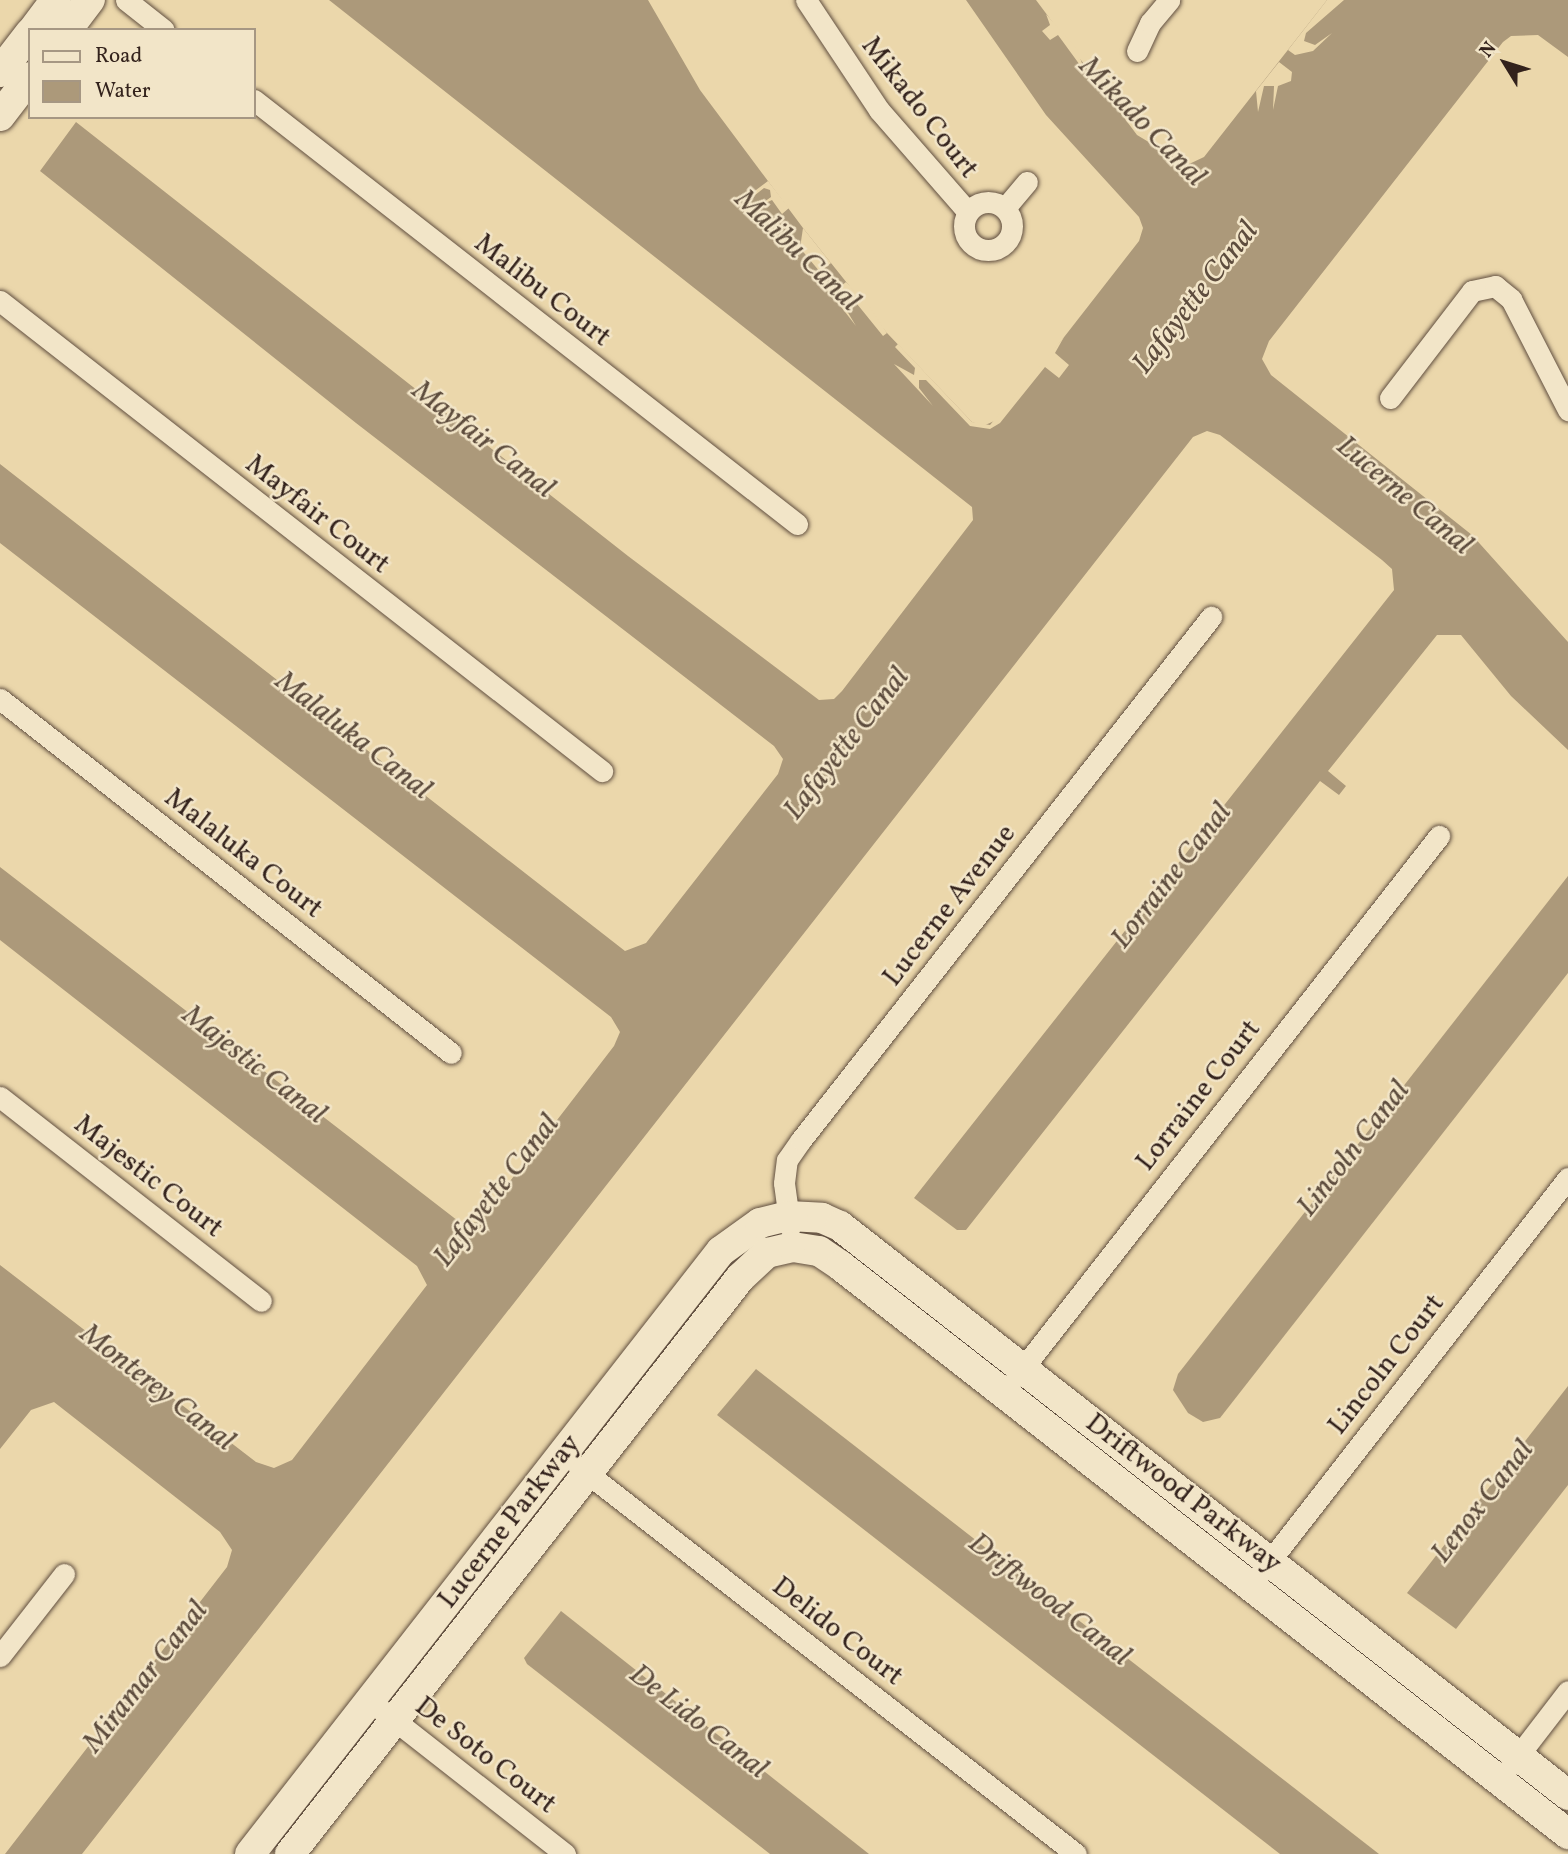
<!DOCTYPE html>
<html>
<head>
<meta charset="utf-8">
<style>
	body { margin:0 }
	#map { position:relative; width:1568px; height:1854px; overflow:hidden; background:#ebd7ab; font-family:Vollkorn,serif }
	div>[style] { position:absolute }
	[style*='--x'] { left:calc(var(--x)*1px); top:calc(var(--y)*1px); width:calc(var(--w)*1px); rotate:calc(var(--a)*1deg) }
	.water>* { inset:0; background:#ac997a }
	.pier>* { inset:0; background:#ebd7ab }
	.roads { filter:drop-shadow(0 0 2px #614f40) drop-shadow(0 0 2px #614f40) }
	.street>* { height:21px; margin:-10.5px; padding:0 10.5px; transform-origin:10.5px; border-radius:10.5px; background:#f2e5c8 }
	.street>.ring { margin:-10.5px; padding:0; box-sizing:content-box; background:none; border:21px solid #f2e5c8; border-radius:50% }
	.secondary>* { height:30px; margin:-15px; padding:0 15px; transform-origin:15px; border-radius:15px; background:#f2e5c8 }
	span { translate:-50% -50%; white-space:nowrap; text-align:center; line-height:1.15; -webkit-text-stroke:5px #f2e5c8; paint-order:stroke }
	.street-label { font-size:28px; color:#33221c }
	.water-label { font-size:30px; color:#5d4c3d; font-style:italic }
	.legend { position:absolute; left:28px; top:28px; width:228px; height:91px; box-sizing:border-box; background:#f2e5c8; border:2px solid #a69783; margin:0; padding:9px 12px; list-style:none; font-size:21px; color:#33221c }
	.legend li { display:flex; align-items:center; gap:14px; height:35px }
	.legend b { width:35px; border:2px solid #a69783 }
	.north { position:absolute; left:1470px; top:28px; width:70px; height:70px; -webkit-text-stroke:5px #f2e5c8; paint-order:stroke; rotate:308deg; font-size:19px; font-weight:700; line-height:28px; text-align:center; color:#33221c }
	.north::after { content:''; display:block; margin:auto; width:24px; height:32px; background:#33221c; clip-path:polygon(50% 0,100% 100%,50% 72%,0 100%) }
</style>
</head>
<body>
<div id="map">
	<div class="water">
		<i style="clip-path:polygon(329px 0,648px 0,700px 90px,803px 228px,887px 333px,972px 422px,983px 426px,1001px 418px,1139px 241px,1143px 228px,1139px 217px,1046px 115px,966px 0,1036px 0,1137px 135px,1187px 165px,1204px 157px,1327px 0,1568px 0,1568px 57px,1538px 35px,1511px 36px,1503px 42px,1269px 341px,1262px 359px,1271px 375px,1472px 535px,1568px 642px,1568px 750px,1511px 696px,1461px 635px,1437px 635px,1328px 771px,1346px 786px,1339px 795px,1320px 781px,966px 1230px,957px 1230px,914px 1198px,1394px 590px,1392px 569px,1382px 560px,1220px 435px,1207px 431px,1193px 437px,82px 1854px,5px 1854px,227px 1567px,232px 1550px,220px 1532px,54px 1402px,31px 1410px,0 1449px,0 1265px,256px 1462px,274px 1468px,292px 1460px,427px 1285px,417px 1266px,0 940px,0 867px,462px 1224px,477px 1222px,484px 1215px,614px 1046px,620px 1032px,611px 1017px,0 543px,0 464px,625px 951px,646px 943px,778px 774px,783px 759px,774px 746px,356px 423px,40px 171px,76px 122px,628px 556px,819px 700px,834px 699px,842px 691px,973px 520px,972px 507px)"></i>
		<i style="clip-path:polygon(1568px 876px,1568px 973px,1220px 1418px,1203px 1422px,1188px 1413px,1173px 1390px,1178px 1374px)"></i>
		<i style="clip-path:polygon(756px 1369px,1379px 1854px,1280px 1854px,717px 1415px)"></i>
		<i style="clip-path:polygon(1568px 1386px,1568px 1485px,1456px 1629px,1407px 1593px)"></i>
		<i style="clip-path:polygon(561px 1611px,869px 1854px,770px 1854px,527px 1664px,524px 1658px)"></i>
	</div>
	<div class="pier">
		<i style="clip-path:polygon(1327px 0,1344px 0,1306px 33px,1304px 41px,1315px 45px,1332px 33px,1313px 51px,1295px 55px,1288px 50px)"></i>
		<i style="clip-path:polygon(1046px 14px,1077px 49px,1085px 72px,1058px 35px,1050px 40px,1042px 31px,1050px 25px)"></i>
		<i style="clip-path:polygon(1279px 62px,1292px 72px,1291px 81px,1278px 86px,1273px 110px,1274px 86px,1264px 86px,1258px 112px,1256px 91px)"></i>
		<i style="clip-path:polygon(768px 181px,789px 208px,782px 214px,772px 200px,757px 207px,771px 197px,770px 190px,764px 188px,750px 199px,748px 196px)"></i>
		<i style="clip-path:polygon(803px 228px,831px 263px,820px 272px,800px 248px)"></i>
		<i style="clip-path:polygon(846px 282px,869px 306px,887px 333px,883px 336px,853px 299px,844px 296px,844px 306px,856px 326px,831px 294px)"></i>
		<i style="clip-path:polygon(1064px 337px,1055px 353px,1069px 365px,1059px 378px,1045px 367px,1000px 423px,990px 429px,970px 426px,926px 380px,919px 380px,919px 388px,933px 406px,894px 364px,914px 375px,915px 368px,895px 347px,898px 344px,972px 422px,990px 425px)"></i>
	</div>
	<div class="roads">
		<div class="street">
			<i style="--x:126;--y:0;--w:48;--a:38.3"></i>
			<i style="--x:806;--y:0;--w:132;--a:56.4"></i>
			<i style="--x:879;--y:110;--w:135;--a:48.9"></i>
			<i style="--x:1137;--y:51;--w:31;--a:-65"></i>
			<i style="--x:1150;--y:23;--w:30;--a:-50"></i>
			<i style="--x:254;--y:100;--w:689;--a:37.98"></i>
			<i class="ring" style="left:964px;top:202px;width:27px;height:27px"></i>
			<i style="--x:1005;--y:208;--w:34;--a:-50"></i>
			<i style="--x:0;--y:301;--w:764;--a:37.98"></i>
			<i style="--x:1390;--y:398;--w:135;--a:-52.5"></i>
			<i style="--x:1472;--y:291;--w:24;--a:-12"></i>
			<i style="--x:1495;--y:286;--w:21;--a:39"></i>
			<i style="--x:1511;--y:299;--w:125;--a:62.8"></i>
			<i style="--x:0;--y:699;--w:573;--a:38.13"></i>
			<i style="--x:0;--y:1097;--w:331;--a:38"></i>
			<i style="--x:790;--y:1227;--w:44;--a:-97.8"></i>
			<i style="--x:784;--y:1183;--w:23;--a:-83"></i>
			<i style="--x:787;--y:1160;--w:24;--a:-55"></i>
			<i style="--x:801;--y:1140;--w:665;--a:-51.91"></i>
			<i style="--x:1016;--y:1377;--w:687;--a:-51.98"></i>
			<i style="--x:578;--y:1466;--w:631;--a:37.92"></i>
			<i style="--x:1262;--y:1571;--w:498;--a:-52.1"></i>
			<i style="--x:0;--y:1656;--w:104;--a:-52"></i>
			<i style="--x:370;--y:1701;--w:248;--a:38.1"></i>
			<i style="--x:1511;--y:1765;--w:93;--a:-52.4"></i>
		</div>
		<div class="secondary">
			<i style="--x:33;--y:30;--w:38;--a:-53"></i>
			<i style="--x:67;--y:30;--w:38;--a:-53"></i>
			<i style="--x:0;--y:72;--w:49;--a:-52.4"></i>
			<i style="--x:0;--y:116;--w:49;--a:-52.4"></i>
			<i style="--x:250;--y:1854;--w:765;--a:-52.01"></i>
			<i style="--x:721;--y:1251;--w:48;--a:-35.7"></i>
			<i style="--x:760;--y:1223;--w:29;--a:-14"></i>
			<i style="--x:788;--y:1216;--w:34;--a:3"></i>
			<i style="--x:822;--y:1218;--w:20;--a:24"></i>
			<i style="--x:840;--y:1226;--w:924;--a:38.01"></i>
			<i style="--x:290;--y:1854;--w:731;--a:-52"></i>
			<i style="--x:740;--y:1278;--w:37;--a:-43"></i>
			<i style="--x:767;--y:1253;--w:27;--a:-13"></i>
			<i style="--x:793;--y:1247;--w:26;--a:9"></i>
			<i style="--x:819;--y:1251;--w:27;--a:34"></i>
			<i style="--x:841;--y:1266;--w:923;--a:38"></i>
		</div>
	</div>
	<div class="street-label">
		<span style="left:919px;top:108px;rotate:52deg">Mikado Court</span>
		<span style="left:542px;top:291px;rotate:38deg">Malibu Court</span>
		<span style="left:317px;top:515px;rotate:38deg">Mayfair Court</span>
		<span style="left:243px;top:854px;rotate:38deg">Malaluka Court</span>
		<span style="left:950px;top:906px;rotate:-52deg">Lucerne Avenue</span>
		<span style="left:1199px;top:1096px;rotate:-52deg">Lorraine Court</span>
		<span style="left:148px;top:1177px;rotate:38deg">Majestic Court</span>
		<span style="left:1387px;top:1365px;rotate:-52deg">Lincoln Court</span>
		<span style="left:1183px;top:1494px;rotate:38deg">Driftwood Parkway</span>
		<span style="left:510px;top:1522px;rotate:-52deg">Lucerne Parkway</span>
		<span style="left:837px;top:1632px;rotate:38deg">Delido Court</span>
		<span style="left:485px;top:1756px;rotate:38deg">De Soto Court</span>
	</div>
	<div class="water-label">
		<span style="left:1142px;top:122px;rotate:46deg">Mikado Canal</span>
		<span style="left:797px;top:251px;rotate:44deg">Malibu Canal</span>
		<span style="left:1196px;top:298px;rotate:-52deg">Lafayette Canal</span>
		<span style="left:483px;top:440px;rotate:38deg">Mayfair Canal</span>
		<span style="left:1404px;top:496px;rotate:40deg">Lucerne Canal</span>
		<span style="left:353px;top:736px;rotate:38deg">Malaluka Canal</span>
		<span style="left:847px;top:744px;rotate:-52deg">Lafayette Canal</span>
		<span style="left:1172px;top:876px;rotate:-52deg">Lorraine Canal</span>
		<span style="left:254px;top:1065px;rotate:38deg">Majestic Canal</span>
		<span style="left:1354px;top:1149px;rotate:-52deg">Lincoln Canal</span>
		<span style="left:497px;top:1191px;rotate:-52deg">Lafayette Canal</span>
		<span style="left:157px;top:1388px;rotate:38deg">Monterey Canal</span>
		<span style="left:1483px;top:1502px;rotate:-52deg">Lenox Canal</span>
		<span style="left:1049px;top:1600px;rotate:38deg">Driftwood Canal</span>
		<span style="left:146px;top:1677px;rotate:-52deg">Miramar Canal</span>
		<span style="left:698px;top:1722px;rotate:38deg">De Lido Canal</span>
	</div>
	<ul class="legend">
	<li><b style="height:9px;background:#f2e5c8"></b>Road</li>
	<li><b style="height:19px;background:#ac997a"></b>Water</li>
	</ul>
	<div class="north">N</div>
</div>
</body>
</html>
